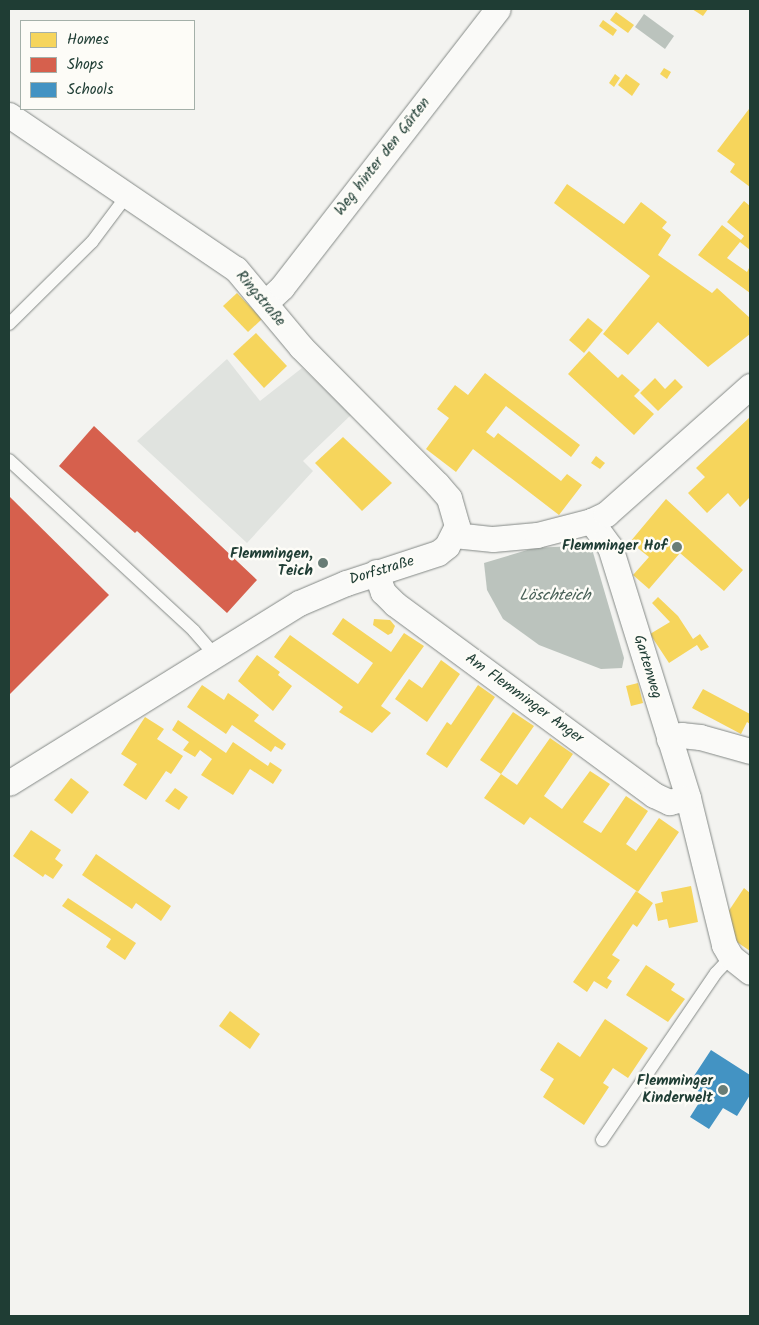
<!DOCTYPE html>
<html>
<head>
<meta charset="utf-8">
<style>
	body { margin:0 }
	#map { position:relative; width:759px; height:1325px; overflow:hidden; background:#f3f3f0; font-family:Kalam,sans-serif }
	div>[style] { position:absolute }
	[style*='--x'] { left:calc(var(--x)*1px); top:calc(var(--y)*1px); width:calc(var(--w)*1px); rotate:calc(var(--a)*1deg) }
	.green>* { inset:0; background:#e0e3df }
	.water>* { inset:0; background:#bbc3bd }
	.homes>* { inset:0; background:#f6d55c }
	.shops>* { inset:0; background:#d6604d }
	.schools>* { inset:0; background:#4393c3 }
	.roads { filter:drop-shadow(0 0 1px #848986) drop-shadow(0 0 1px #848986) }
	.lane>* { height:12px; margin:-6px; padding:0 6px; transform-origin:6px; border-radius:6px; background:#fafaf8 }
	.street>* { height:25px; margin:-12.5px; padding:0 12.5px; transform-origin:12.5px; border-radius:12.5px; background:#fafaf8 }
	.dots>* { width:14px; height:14px; translate:-50% -50%; box-sizing:border-box; border:2px solid #fdfcf7; border-radius:50% }
	span { translate:-50% -50%; white-space:nowrap; text-align:center; line-height:1.15; -webkit-text-stroke:5px #fdfcf7; paint-order:stroke }
	.street-label { font-size:15px; color:#1f3d34 }
	.poi-label { font-size:15px; color:#1f3d34; font-weight:700 }
	.right { translate:-100% -50%; text-align:right }
	.water-label { font-size:16px; color:#475f56; font-style:italic }
	.frame { position:absolute; inset:0; border:10px solid #1f3d34; pointer-events:none }
	.legend { position:absolute; left:20px; top:20px; width:175px; height:90px; box-sizing:border-box; background:#fdfcf7; border:1px solid #a4b0a9; margin:0; padding:6px 9px; list-style:none; font-size:15px; color:#1f3d34 }
	.legend li { display:flex; align-items:center; gap:10px; height:25px }
	.legend b { width:25px; border:1px solid #a4b0a9 }
</style>
</head>
<body>
<div id="map">
	<div class="green">
		<i style="clip-path:polygon(227px 359px,260px 401px,302px 368px,352px 414px,303px 461px,313px 471px,247px 543px,137px 441px)"></i>
	</div>
	<div class="water">
		<i style="clip-path:polygon(644px 14px,674px 36px,665px 49px,635px 27px)"></i>
		<i style="clip-path:polygon(573px 546px,592px 549px,624px 658px,622px 668px,601px 669px,539px 645px,503px 619px,487px 590px,484px 563px,534px 548px)"></i>
	</div>
	<div class="homes">
		<i style="clip-path:polygon(692px 9px,708px 9px,703px 16px)"></i>
		<i style="clip-path:polygon(616px 12px,634px 25px,628px 33px,610px 20px)"></i>
		<i style="clip-path:polygon(603px 20px,617px 30px,613px 36px,599px 26px)"></i>
		<i style="clip-path:polygon(664px 68px,671px 72px,667px 79px,660px 74px)"></i>
		<i style="clip-path:polygon(615px 74px,620px 78px,614px 87px,609px 83px)"></i>
		<i style="clip-path:polygon(626px 74px,640px 84px,632px 96px,618px 85px)"></i>
		<i style="clip-path:polygon(749px 109px,750px 109px,750px 187px,730px 172px,735px 164px,717px 151px)"></i>
		<i style="clip-path:polygon(567px 184px,624px 224px,641px 202px,667px 222px,662px 228px,671px 235px,658px 255px,712px 293px,717px 288px,750px 318px,750px 334px,708px 367px,658px 322px,628px 355px,603px 334px,650px 276px,554px 203px)"></i>
		<i style="clip-path:polygon(744px 201px,750px 206px,750px 250px,740px 242px,727px 258px,747px 272px,750px 266px,750px 293px,698px 255px,722px 225px,741px 240px,744px 236px,727px 222px)"></i>
		<i style="clip-path:polygon(237px 293px,262px 319px,248px 332px,223px 306px)"></i>
		<i style="clip-path:polygon(588px 318px,603px 330px,584px 353px,569px 340px)"></i>
		<i style="clip-path:polygon(256px 333px,287px 366px,264px 388px,233px 354px)"></i>
		<i style="clip-path:polygon(589px 351px,618px 378px,622px 374px,640px 390px,634px 396px,654px 414px,634px 435px,568px 374px)"></i>
		<i style="clip-path:polygon(485px 373px,580px 445px,571px 457px,506px 406px,486px 432px,494px 438px,498px 433px,561px 481px,567px 474px,582px 485px,559px 515px,473px 449px,456px 472px,426px 449px,449px 418px,437px 409px,455px 385px,468px 395px)"></i>
		<i style="clip-path:polygon(655px 378px,665px 389px,675px 379px,683px 387px,658px 411px,640px 393px)"></i>
		<i style="clip-path:polygon(750px 417px,750px 497px,740px 507px,728px 493px,707px 513px,688px 493px,705px 477px,696px 468px)"></i>
		<i style="clip-path:polygon(343px 437px,392px 483px,362px 511px,315px 463px)"></i>
		<i style="clip-path:polygon(596px 456px,605px 463px,600px 469px,591px 463px)"></i>
		<i style="clip-path:polygon(666px 499px,743px 570px,724px 591px,680px 553px,649px 589px,633px 575px,649px 557px,630px 542px)"></i>
		<i style="clip-path:polygon(658px 597px,678px 616px,693px 639px,700px 634px,709px 647px,701px 651px,697px 645px,669px 663px,650px 634px,670px 622px,652px 603px)"></i>
		<i style="clip-path:polygon(343px 618px,391px 652px,404px 633px,424px 646px,381px 706px,391px 713px,372px 733px,339px 712px,343px 707px,274px 657px,290px 635px,358px 684px,373px 663px,332px 634px)"></i>
		<i style="clip-path:polygon(374px 619px,390px 620px,395px 626px,392px 633px,388px 635px,373px 625px)"></i>
		<i style="clip-path:polygon(257px 655px,280px 672px,278px 675px,292px 686px,273px 711px,238px 681px)"></i>
		<i style="clip-path:polygon(441px 660px,460px 674px,427px 722px,395px 699px,409px 679px,422px 688px)"></i>
		<i style="clip-path:polygon(638px 683px,643px 703px,631px 706px,626px 686px)"></i>
		<i style="clip-path:polygon(202px 685px,224px 700px,228px 693px,259px 715px,254px 721px,286px 744px,282px 750px,275px 746px,271px 752px,232px 725px,226px 734px,187px 707px)"></i>
		<i style="clip-path:polygon(478px 685px,495px 697px,447px 768px,426px 754px,447px 722px,451px 725px)"></i>
		<i style="clip-path:polygon(703px 689px,750px 714px,750px 724px,747px 722px,741px 734px,692px 708px)"></i>
		<i style="clip-path:polygon(513px 712px,534px 726px,501px 774px,517px 785px,550px 738px,573px 754px,544px 796px,562px 809px,590px 771px,610px 784px,583px 822px,601px 833px,626px 796px,648px 811px,626px 844px,636px 851px,659px 818px,679px 832px,638px 892px,530px 817px,524px 825px,484px 798px,501px 774px,480px 760px)"></i>
		<i style="clip-path:polygon(145px 717px,164px 729px,157px 739px,183px 756px,171px 774px,166px 771px,146px 800px,123px 785px,137px 764px,121px 754px)"></i>
		<i style="clip-path:polygon(178px 720px,226px 753px,233px 742px,268px 766px,270px 762px,282px 770px,273px 784px,250px 769px,233px 795px,201px 775px,212px 759px,200px 750px,195px 757px,183px 750px,189px 742px,172px 730px)"></i>
		<i style="clip-path:polygon(71px 778px,89px 792px,72px 814px,54px 800px)"></i>
		<i style="clip-path:polygon(175px 788px,188px 797px,179px 810px,165px 801px)"></i>
		<i style="clip-path:polygon(31px 830px,61px 850px,55px 859px,63px 865px,53px 879px,45px 874px,43px 877px,13px 856px)"></i>
		<i style="clip-path:polygon(96px 854px,171px 906px,161px 921px,136px 903px,132px 909px,82px 875px)"></i>
		<i style="clip-path:polygon(691px 886px,698px 922px,669px 928px,667px 919px,658px 921px,655px 904px,663px 902px,661px 892px)"></i>
		<i style="clip-path:polygon(744px 888px,750px 893px,750px 951px,737px 942px,728px 912px)"></i>
		<i style="clip-path:polygon(636px 891px,653px 903px,637px 927px,633px 924px,612px 955px,620px 960px,607px 978px,612px 981px,607px 989px,594px 981px,587px 992px,573px 982px)"></i>
		<i style="clip-path:polygon(68px 898px,136px 943px,125px 960px,106px 947px,111px 939px,62px 906px)"></i>
		<i style="clip-path:polygon(646px 965px,675px 984px,671px 990px,685px 999px,668px 1022px,626px 995px)"></i>
		<i style="clip-path:polygon(230px 1011px,260px 1034px,250px 1049px,219px 1026px)"></i>
		<i style="clip-path:polygon(605px 1019px,648px 1048px,628px 1078px,613px 1068px,603px 1083px,609px 1087px,584px 1125px,543px 1097px,554px 1079px,540px 1070px,558px 1042px,580px 1057px)"></i>
	</div>
	<div class="shops">
		<i style="clip-path:polygon(94px 426px,257px 580px,227px 613px,137px 531px,135px 533px,59px 466px)"></i>
		<i style="clip-path:polygon(9px 496px,109px 595px,9px 695px)"></i>
	</div>
	<div class="schools">
		<i style="clip-path:polygon(711px 1050px,750px 1075px,750px 1095px,737px 1116px,723px 1108px,709px 1129px,690px 1117px,704px 1095px,688px 1085px)"></i>
	</div>
	<div class="roads">
		<div class="lane">
			<i style="--x:9;--y:324;--w:117;--a:-44.7"></i>
			<i style="--x:92;--y:242;--w:60;--a:-53.1"></i>
			<i style="--x:9;--y:460;--w:252;--a:42.7"></i>
			<i style="--x:194;--y:631;--w:32;--a:49"></i>
			<i style="--x:602;--y:1140;--w:202;--a:-55.7"></i>
			<i style="--x:716;--y:973;--w:22;--a:-47"></i>
		</div>
		<div class="street">
			<i style="--x:9;--y:115;--w:274;--a:34.2"></i>
			<i style="--x:236;--y:269;--w:102;--a:50.2"></i>
			<i style="--x:301;--y:347;--w:193;--a:45.2"></i>
			<i style="--x:437;--y:484;--w:18;--a:49"></i>
			<i style="--x:449;--y:498;--w:29;--a:74"></i>
			<i style="--x:457;--y:526;--w:22;--a:117"></i>
			<i style="--x:447;--y:546;--w:11;--a:142"></i>
			<i style="--x:438;--y:553;--w:97;--a:161.9"></i>
			<i style="--x:346;--y:583;--w:51;--a:156.9"></i>
			<i style="--x:299;--y:603;--w:341;--a:148.2"></i>
			<i style="--x:265;--y:303;--w:23;--a:-43"></i>
			<i style="--x:282;--y:287;--w:352;--a:-52.2"></i>
			<i style="--x:591;--y:521;--w:32;--a:54"></i>
			<i style="--x:610;--y:547;--w:263;--a:72.7"></i>
			<i style="--x:688;--y:798;--w:151;--a:76.2"></i>
			<i style="--x:724;--y:945;--w:14;--a:60"></i>
			<i style="--x:731;--y:957;--w:24;--a:38"></i>
			<i style="--x:454;--y:535;--w:39;--a:6"></i>
			<i style="--x:493;--y:539;--w:44;--a:-5.2"></i>
			<i style="--x:537;--y:535;--w:56;--a:-14.5"></i>
			<i style="--x:591;--y:521;--w:17;--a:-25"></i>
			<i style="--x:606;--y:514;--w:193;--a:-41.6"></i>
			<i style="--x:376;--y:572;--w:21;--a:71"></i>
			<i style="--x:383;--y:592;--w:17;--a:45"></i>
			<i style="--x:395;--y:604;--w:322;--a:36.4"></i>
			<i style="--x:654;--y:795;--w:17;--a:25"></i>
			<i style="--x:669;--y:802;--w:19;--a:-12"></i>
			<i style="--x:669;--y:739;--w:13;--a:-18"></i>
			<i style="--x:681;--y:735;--w:19;--a:6"></i>
			<i style="--x:700;--y:737;--w:52;--a:15.6"></i>
		</div>
	</div>
	<div class="dots">
		<i style="left:677px;top:547px;background:#697d76"></i>
		<i style="left:323px;top:563px;background:#697d76"></i>
		<i style="left:723px;top:1090px;background:#697d76"></i>
	</div>
	<div class="street-label">
		<span style="left:383px;top:157px;rotate:-52deg">Weg hinter den Gärten</span>
		<span style="left:260px;top:299px;rotate:50deg">Ringstraße</span>
		<span style="left:382px;top:571px;rotate:-17deg">Dorfstraße</span>
		<span style="left:647px;top:667px;rotate:73deg">Gartenweg</span>
		<span style="left:524px;top:699px;rotate:36deg">Am Flemminger Anger</span>
	</div>
	<div class="poi-label">
		<span class="right" style="left:667px;top:547px">Flemminger Hof</span>
		<span class="right" style="left:313px;top:563px">Flemmingen,<br>Teich</span>
		<span class="right" style="left:713px;top:1090px">Flemminger<br>Kinderwelt</span>
	</div>
	<div class="water-label">
		<span style="left:555px;top:596px">Löschteich</span>
	</div>
	<div class="frame"></div>
	<ul class="legend">
	<li><b style="height:14px;background:#f6d55c"></b>Homes</li>
	<li><b style="height:14px;background:#d6604d"></b>Shops</li>
	<li><b style="height:14px;background:#4393c3"></b>Schools</li>
	</ul>
</div>
</body>
</html>
